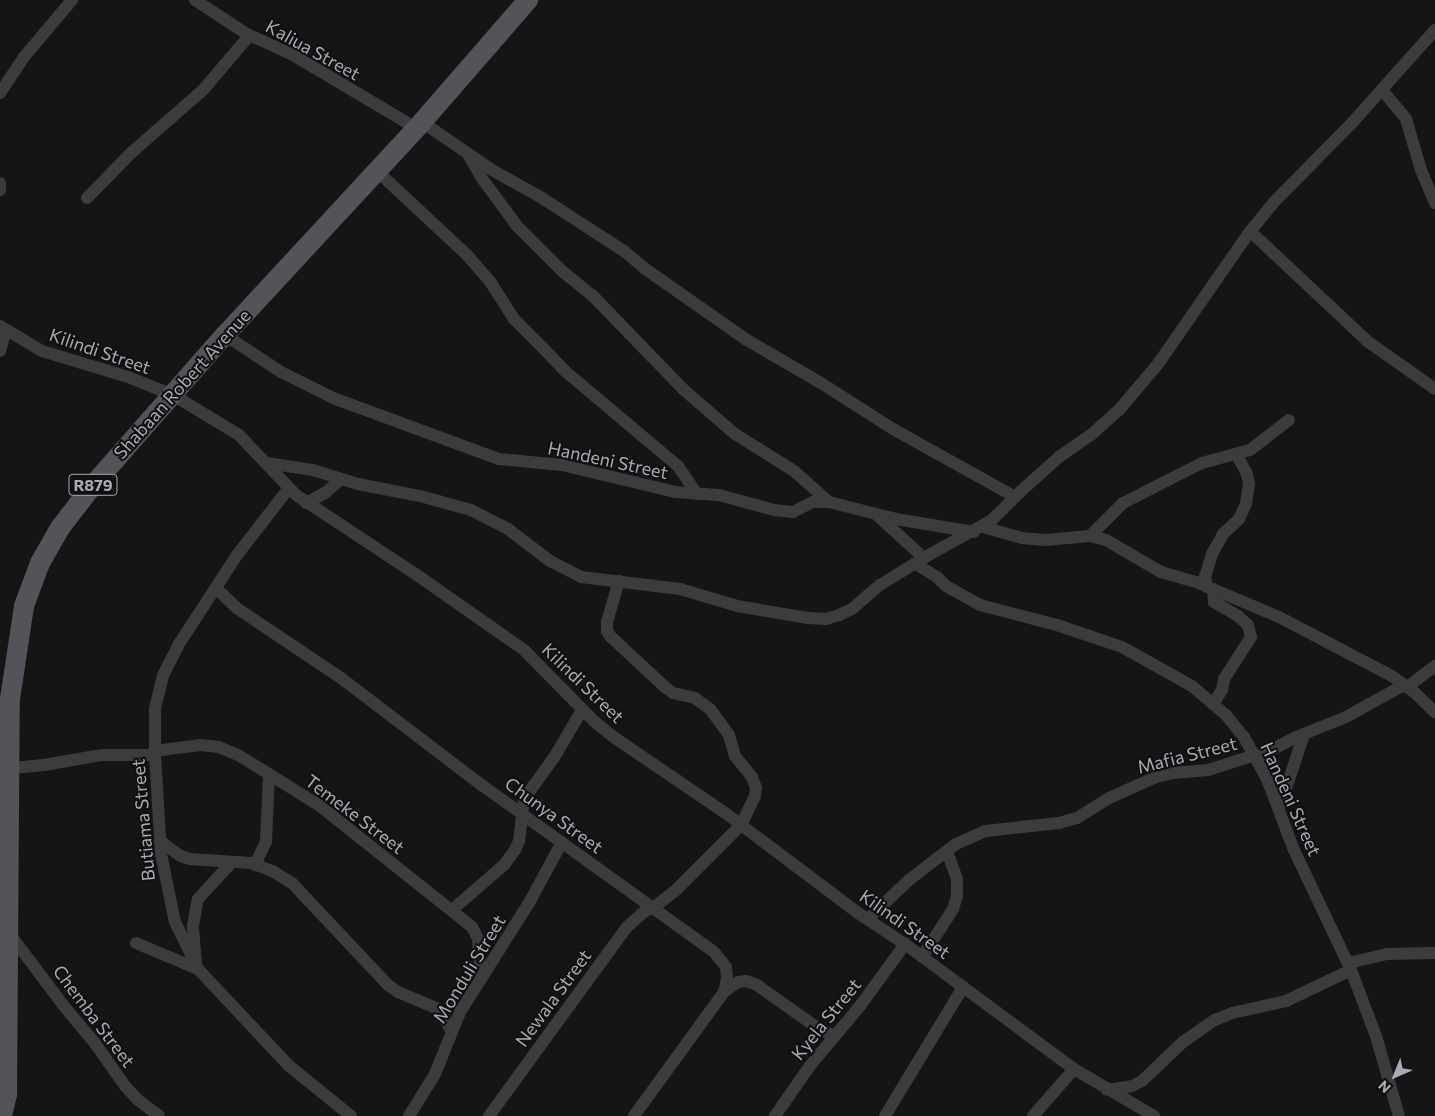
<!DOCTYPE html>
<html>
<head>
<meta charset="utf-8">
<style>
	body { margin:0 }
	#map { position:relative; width:1435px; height:1116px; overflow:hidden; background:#161516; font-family:Commissioner,sans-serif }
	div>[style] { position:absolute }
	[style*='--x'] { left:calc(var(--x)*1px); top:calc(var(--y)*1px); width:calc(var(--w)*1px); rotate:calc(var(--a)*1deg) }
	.minor>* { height:12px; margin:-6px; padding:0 6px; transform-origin:6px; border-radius:6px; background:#3e3b3f }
	.primary>* { height:20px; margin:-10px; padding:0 10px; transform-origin:10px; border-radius:10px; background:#565259 }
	span { translate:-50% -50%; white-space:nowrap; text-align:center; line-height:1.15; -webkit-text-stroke:4px #111011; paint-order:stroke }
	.shield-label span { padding:1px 4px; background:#111011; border:1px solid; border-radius:4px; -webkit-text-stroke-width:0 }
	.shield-label { font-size:16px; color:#aea8b4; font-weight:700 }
	.street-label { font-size:18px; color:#aea8b4 }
	.north { position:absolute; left:1370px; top:1051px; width:50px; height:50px; -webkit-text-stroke:4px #111011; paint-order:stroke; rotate:224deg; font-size:14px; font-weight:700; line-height:20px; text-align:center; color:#aea8b4 }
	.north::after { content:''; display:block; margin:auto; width:18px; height:22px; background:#aea8b4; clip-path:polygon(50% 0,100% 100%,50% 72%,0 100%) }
</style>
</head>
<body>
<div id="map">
	<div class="minor">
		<i style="--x:195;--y:0;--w:62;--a:33.2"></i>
		<i style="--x:247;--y:34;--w:51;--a:24.5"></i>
		<i style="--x:293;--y:55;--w:143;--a:30.7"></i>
		<i style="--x:1382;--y:90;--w:38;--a:50"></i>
		<i style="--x:1406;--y:119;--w:53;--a:73.6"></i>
		<i style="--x:1421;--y:170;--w:36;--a:67"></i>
		<i style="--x:0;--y:93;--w:43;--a:-56.3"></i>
		<i style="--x:24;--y:57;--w:75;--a:-49.9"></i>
		<i style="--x:422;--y:122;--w:85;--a:34.4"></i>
		<i style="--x:492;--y:170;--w:57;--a:29.2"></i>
		<i style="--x:542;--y:198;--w:98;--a:32.9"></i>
		<i style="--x:624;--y:251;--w:26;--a:40"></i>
		<i style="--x:644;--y:268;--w:126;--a:35"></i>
		<i style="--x:747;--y:340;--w:86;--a:30.2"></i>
		<i style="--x:821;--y:383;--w:85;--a:32.6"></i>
		<i style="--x:893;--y:429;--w:140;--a:29.1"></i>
		<i style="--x:469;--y:156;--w:24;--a:60"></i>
		<i style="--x:481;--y:177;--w:61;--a:53.7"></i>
		<i style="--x:517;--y:226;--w:64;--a:45"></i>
		<i style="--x:562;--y:271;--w:38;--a:39"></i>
		<i style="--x:592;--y:295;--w:131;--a:45.9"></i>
		<i style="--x:683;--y:389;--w:69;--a:40.9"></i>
		<i style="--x:735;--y:434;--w:70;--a:32.1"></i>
		<i style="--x:794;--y:471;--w:47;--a:41.5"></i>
		<i style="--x:377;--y:171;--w:123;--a:43"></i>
		<i style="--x:467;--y:255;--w:37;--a:49"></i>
		<i style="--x:491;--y:283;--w:43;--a:57.4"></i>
		<i style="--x:514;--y:319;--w:37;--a:45"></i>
		<i style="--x:540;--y:345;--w:36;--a:46"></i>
		<i style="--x:565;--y:371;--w:148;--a:40.1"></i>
		<i style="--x:678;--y:466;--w:34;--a:56"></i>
		<i style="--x:0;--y:183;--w:7;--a:90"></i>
		<i style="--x:87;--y:198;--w:63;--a:-45.6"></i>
		<i style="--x:131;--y:153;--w:96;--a:-41.2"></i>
		<i style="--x:203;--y:90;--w:71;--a:-49.6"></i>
		<i style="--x:1250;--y:231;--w:161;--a:43.2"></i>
		<i style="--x:1367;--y:341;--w:83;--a:35.2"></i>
		<i style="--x:0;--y:326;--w:49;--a:30.8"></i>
		<i style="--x:42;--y:351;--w:90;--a:16.8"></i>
		<i style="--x:128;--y:377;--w:48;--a:21.8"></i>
		<i style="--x:173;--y:395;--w:77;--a:31.2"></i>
		<i style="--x:239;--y:435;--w:83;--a:46.5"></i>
		<i style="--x:296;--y:495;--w:145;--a:33.5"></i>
		<i style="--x:417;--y:575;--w:131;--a:35"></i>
		<i style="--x:524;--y:650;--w:101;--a:45.4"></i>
		<i style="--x:595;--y:722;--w:26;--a:39"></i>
		<i style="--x:615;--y:738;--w:132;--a:34.2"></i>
		<i style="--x:724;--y:812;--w:168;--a:37"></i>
		<i style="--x:858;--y:913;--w:61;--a:33.7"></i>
		<i style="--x:909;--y:947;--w:205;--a:36.5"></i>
		<i style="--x:1074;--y:1069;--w:93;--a:30.4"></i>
		<i style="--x:225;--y:335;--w:67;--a:33.5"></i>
		<i style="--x:281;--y:372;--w:58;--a:26.6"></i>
		<i style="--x:333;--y:398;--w:177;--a:20.2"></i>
		<i style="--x:499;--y:459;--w:63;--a:5.4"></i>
		<i style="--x:562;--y:465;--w:116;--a:13.4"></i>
		<i style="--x:675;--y:492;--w:44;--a:3.9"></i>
		<i style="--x:719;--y:495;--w:57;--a:15.3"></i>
		<i style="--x:774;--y:510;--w:19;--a:6"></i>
		<i style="--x:793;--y:512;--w:22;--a:-27"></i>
		<i style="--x:813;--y:502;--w:16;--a:0"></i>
		<i style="--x:829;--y:502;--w:69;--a:14.2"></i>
		<i style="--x:896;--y:519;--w:79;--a:9.5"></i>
		<i style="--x:0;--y:351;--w:22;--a:-74"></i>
		<i style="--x:267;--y:463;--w:47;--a:8.7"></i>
		<i style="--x:313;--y:470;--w:47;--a:17.3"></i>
		<i style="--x:358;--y:484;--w:63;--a:11"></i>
		<i style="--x:420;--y:496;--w:53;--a:15.4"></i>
		<i style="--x:471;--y:510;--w:42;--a:27.2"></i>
		<i style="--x:508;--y:529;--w:53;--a:37.3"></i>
		<i style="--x:550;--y:561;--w:35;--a:27"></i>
		<i style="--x:581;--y:577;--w:100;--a:6.9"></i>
		<i style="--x:680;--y:589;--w:59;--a:16.6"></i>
		<i style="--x:737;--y:606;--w:72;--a:9.6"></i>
		<i style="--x:808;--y:618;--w:18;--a:3"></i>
		<i style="--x:826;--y:619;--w:14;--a:-17"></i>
		<i style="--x:839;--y:615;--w:14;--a:-25"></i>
		<i style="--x:852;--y:609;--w:37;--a:-41"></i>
		<i style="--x:880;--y:585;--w:55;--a:-31.7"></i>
		<i style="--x:927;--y:556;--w:74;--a:-29"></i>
		<i style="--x:992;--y:520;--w:41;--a:-45"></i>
		<i style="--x:1021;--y:491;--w:51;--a:-41.8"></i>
		<i style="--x:1059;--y:457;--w:39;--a:-35"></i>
		<i style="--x:1091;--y:435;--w:38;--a:-42"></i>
		<i style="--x:1119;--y:410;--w:60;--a:-49.7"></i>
		<i style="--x:1158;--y:364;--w:158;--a:-55.3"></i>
		<i style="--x:1248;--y:234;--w:41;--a:-50.9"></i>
		<i style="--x:1274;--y:202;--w:110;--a:-45.4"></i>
		<i style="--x:1351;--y:124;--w:126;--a:-48.2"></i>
		<i style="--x:289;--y:488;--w:85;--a:127.8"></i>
		<i style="--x:237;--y:555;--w:106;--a:123.1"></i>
		<i style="--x:179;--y:644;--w:36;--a:117"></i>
		<i style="--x:163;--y:676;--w:34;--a:104"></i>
		<i style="--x:155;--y:709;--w:46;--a:90"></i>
		<i style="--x:155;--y:755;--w:99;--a:86.5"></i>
		<i style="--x:161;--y:854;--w:69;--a:78.4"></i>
		<i style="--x:175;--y:922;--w:52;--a:63.9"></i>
		<i style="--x:198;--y:969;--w:132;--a:46.8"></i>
		<i style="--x:288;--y:1065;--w:81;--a:39"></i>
		<i style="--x:306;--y:503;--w:21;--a:-28"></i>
		<i style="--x:325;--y:493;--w:21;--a:-41"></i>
		<i style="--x:878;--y:516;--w:62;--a:42.4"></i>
		<i style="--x:983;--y:527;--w:41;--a:15.8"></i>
		<i style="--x:1022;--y:538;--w:23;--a:5"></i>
		<i style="--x:1045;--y:540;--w:45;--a:-5.1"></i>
		<i style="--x:1090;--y:536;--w:16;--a:14"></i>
		<i style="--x:1106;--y:540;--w:64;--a:30.2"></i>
		<i style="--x:1161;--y:572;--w:36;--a:16"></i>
		<i style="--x:1196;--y:582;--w:90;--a:22.9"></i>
		<i style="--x:1279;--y:617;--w:71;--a:27.6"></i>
		<i style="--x:1342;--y:650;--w:56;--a:27.5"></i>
		<i style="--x:1392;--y:676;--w:27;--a:36"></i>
		<i style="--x:1414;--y:692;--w:29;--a:44"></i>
		<i style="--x:1090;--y:536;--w:47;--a:-45"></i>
		<i style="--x:1123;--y:503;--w:89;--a:-26.9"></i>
		<i style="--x:1202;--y:463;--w:50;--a:-15.2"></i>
		<i style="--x:1250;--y:450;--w:49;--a:-37.6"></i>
		<i style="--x:916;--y:564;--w:26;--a:32"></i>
		<i style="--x:938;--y:578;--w:11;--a:45"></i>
		<i style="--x:946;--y:586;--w:39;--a:29"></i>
		<i style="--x:980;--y:605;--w:80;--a:14.6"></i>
		<i style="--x:1057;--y:625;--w:69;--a:18.7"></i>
		<i style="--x:1122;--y:647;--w:80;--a:29.1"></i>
		<i style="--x:1192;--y:686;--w:45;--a:40.5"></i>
		<i style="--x:1226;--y:715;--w:28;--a:51"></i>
		<i style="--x:1244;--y:737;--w:48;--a:61.3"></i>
		<i style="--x:1267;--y:779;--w:76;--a:69.2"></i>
		<i style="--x:1294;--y:850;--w:133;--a:64.6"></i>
		<i style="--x:1351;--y:970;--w:71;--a:69.3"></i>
		<i style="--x:1376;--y:1036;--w:83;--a:74"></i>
		<i style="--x:1207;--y:587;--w:10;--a:-101"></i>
		<i style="--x:1205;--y:577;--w:24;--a:-73"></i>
		<i style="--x:1212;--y:554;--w:23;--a:-61"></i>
		<i style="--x:1223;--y:534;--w:22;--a:-43"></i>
		<i style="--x:1239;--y:519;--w:17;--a:-65"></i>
		<i style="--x:1246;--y:504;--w:21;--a:-82"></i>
		<i style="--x:1249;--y:483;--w:9;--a:-103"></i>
		<i style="--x:1247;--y:474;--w:21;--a:-118"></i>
		<i style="--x:216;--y:588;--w:30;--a:44"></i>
		<i style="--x:238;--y:609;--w:124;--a:33.8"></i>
		<i style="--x:341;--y:678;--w:178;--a:37.3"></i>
		<i style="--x:483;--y:786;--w:284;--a:35.7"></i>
		<i style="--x:714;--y:952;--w:19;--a:51"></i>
		<i style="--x:726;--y:967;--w:12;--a:85"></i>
		<i style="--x:727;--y:979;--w:13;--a:103"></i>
		<i style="--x:724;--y:992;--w:153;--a:126"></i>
		<i style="--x:1213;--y:589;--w:13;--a:86"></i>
		<i style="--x:1214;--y:602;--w:28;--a:30"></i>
		<i style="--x:1238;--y:616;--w:13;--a:42"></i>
		<i style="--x:1248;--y:625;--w:12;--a:76"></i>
		<i style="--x:1251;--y:637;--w:50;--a:122.7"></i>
		<i style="--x:1224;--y:679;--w:11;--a:100"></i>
		<i style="--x:1222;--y:690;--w:17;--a:123"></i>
		<i style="--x:1407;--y:687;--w:35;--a:-37"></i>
		<i style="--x:154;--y:751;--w:46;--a:-7.4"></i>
		<i style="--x:200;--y:745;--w:19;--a:6"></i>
		<i style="--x:219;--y:747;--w:23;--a:23"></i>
		<i style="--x:240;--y:756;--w:94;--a:32"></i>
		<i style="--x:320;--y:806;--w:194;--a:38.5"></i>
		<i style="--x:472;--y:927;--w:13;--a:63"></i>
		<i style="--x:478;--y:939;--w:40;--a:85.7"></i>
		<i style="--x:1256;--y:758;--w:45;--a:-27.7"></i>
		<i style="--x:1296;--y:737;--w:54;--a:-21.8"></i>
		<i style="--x:1346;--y:717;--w:66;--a:-28.9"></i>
		<i style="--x:2;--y:769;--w:42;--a:-5.4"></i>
		<i style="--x:44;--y:765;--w:59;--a:-9.8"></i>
		<i style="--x:102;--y:755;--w:53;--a:0"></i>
		<i style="--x:1279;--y:810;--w:80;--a:-71.8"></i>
		<i style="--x:160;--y:841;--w:26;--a:36"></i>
		<i style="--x:181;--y:856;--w:9;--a:18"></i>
		<i style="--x:190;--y:859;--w:61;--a:3.8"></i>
		<i style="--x:251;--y:863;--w:25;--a:21"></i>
		<i style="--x:274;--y:872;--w:22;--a:32"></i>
		<i style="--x:293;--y:884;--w:21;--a:47"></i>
		<i style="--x:307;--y:899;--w:118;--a:46.7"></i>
		<i style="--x:388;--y:985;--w:12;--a:35"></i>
		<i style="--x:398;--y:992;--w:41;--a:22.8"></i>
		<i style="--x:436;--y:1008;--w:8;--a:40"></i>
		<i style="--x:442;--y:1013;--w:20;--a:63"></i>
		<i style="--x:255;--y:865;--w:26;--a:-65"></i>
		<i style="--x:266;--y:841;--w:67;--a:-87.4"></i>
		<i style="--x:452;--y:910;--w:69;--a:-40.9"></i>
		<i style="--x:504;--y:865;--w:19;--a:-54"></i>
		<i style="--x:515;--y:850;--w:10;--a:-66"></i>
		<i style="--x:519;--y:841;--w:42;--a:-83.2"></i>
		<i style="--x:524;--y:799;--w:53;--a:-54.2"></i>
		<i style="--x:555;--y:756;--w:53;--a:-59.6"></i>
		<i style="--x:868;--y:919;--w:57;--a:-43.6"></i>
		<i style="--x:909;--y:880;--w:59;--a:-37.5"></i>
		<i style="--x:956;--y:844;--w:32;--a:-24"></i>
		<i style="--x:985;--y:831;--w:74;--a:-6.2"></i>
		<i style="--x:1059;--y:823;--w:19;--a:-16"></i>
		<i style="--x:1077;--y:818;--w:38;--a:-32"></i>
		<i style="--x:1109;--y:798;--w:51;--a:-24.1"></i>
		<i style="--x:1156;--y:777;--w:17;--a:-13"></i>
		<i style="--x:1173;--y:773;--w:35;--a:-5"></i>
		<i style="--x:1208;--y:770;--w:49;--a:-17.7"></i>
		<i style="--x:9;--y:933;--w:90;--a:53.1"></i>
		<i style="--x:63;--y:1005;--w:48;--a:50"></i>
		<i style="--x:94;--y:1042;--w:54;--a:54.8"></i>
		<i style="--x:125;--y:1086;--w:19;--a:47"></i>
		<i style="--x:138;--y:1100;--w:26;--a:37"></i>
		<i style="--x:136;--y:943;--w:67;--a:22.8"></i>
		<i style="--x:922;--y:957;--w:57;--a:-57.1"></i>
		<i style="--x:953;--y:909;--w:14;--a:-73"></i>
		<i style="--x:957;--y:896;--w:17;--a:-90"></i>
		<i style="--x:957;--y:879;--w:30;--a:-110"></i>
		<i style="--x:196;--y:963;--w:37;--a:-95"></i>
		<i style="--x:193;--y:926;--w:27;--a:-80"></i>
		<i style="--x:198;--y:899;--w:49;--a:-47.5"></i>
		<i style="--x:1348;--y:963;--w:39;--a:-13"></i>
		<i style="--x:1386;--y:954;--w:49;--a:-1.2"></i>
		<i style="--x:724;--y:992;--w:17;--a:-36"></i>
		<i style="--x:738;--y:982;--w:8;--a:-7"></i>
		<i style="--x:746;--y:981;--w:12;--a:20"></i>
		<i style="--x:757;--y:985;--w:72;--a:35.4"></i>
		<i style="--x:816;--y:1027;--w:20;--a:27"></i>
		<i style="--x:1107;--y:1090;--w:25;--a:-9"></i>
		<i style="--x:1132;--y:1086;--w:11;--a:-27"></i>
		<i style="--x:1142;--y:1081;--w:57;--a:-43.6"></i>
		<i style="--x:1183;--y:1042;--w:39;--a:-35"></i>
		<i style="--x:1215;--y:1020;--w:18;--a:-22"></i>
		<i style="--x:1232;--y:1013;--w:55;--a:-12.5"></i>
		<i style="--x:1286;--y:1001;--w:72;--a:-25.5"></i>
		<i style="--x:409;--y:1116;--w:49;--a:-58.2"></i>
		<i style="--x:435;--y:1074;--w:67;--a:-68"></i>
		<i style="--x:460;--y:1012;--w:129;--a:-57.7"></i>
		<i style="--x:529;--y:903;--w:69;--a:-61.6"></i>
		<i style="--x:489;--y:1116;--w:234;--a:-53.9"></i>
		<i style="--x:627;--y:927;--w:24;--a:-42"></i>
		<i style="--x:645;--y:911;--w:9;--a:-21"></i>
		<i style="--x:653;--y:908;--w:28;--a:-38"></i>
		<i style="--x:675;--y:891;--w:93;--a:-45"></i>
		<i style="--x:741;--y:825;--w:32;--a:-64"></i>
		<i style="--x:755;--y:796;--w:8;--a:-83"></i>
		<i style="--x:756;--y:788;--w:12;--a:-110"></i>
		<i style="--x:752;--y:777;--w:27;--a:-129"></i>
		<i style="--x:735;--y:756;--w:22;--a:-106"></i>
		<i style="--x:729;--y:735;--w:32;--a:-126"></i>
		<i style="--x:710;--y:709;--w:19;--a:-144"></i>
		<i style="--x:695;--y:698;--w:23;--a:-167"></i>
		<i style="--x:673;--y:693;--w:9;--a:-144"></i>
		<i style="--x:666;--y:688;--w:76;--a:-137.1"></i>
		<i style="--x:610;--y:636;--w:6;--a:-121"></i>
		<i style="--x:607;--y:631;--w:9;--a:-90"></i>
		<i style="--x:607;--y:622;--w:43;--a:-73.7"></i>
		<i style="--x:775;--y:1116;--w:60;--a:-55.2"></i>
		<i style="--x:809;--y:1067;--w:80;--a:-50.1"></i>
		<i style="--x:860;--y:1006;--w:77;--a:-54"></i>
		<i style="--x:885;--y:1116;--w:151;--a:-58.8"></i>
		<i style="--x:1033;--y:1116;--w:62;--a:-48.9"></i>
	</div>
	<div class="primary">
		<i style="--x:2;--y:1116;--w:23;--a:-77"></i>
		<i style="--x:7;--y:1094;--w:395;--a:-89.6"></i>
		<i style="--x:10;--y:699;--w:94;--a:-81.4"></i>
		<i style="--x:24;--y:606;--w:46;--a:-69.6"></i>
		<i style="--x:40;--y:563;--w:40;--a:-60.3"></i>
		<i style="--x:60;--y:528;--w:54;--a:-52.5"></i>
		<i style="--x:93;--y:485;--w:200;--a:-48.7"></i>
		<i style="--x:225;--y:335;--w:290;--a:-47.2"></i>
		<i style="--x:422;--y:122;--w:162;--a:-49"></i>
	</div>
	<div class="shield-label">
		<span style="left:93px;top:485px">R879</span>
	</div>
	<div class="street-label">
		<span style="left:313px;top:50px;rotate:29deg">Kaliua Street</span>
		<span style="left:100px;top:351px;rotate:19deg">Kilindi Street</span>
		<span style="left:182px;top:384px;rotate:-48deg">Shabaan Robert Avenue</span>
		<span style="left:608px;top:460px;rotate:12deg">Handeni Street</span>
		<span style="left:583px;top:683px;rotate:44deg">Kilindi Street</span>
		<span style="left:1187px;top:755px;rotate:-14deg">Mafia Street</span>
		<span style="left:1291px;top:799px;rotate:66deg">Handeni Street</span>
		<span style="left:355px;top:814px;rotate:37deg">Temeke Street</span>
		<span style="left:554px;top:815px;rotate:36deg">Chunya Street</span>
		<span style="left:143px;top:820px;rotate:-95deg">Butiama Street</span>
		<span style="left:905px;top:924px;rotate:35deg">Kilindi Street</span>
		<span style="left:469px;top:969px;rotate:-59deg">Monduli Street</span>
		<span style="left:553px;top:998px;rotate:-54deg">Newala Street</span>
		<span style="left:94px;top:1016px;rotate:53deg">Chemba Street</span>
		<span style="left:826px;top:1019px;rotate:-51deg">Kyela Street</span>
	</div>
	<div class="north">N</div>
</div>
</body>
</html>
